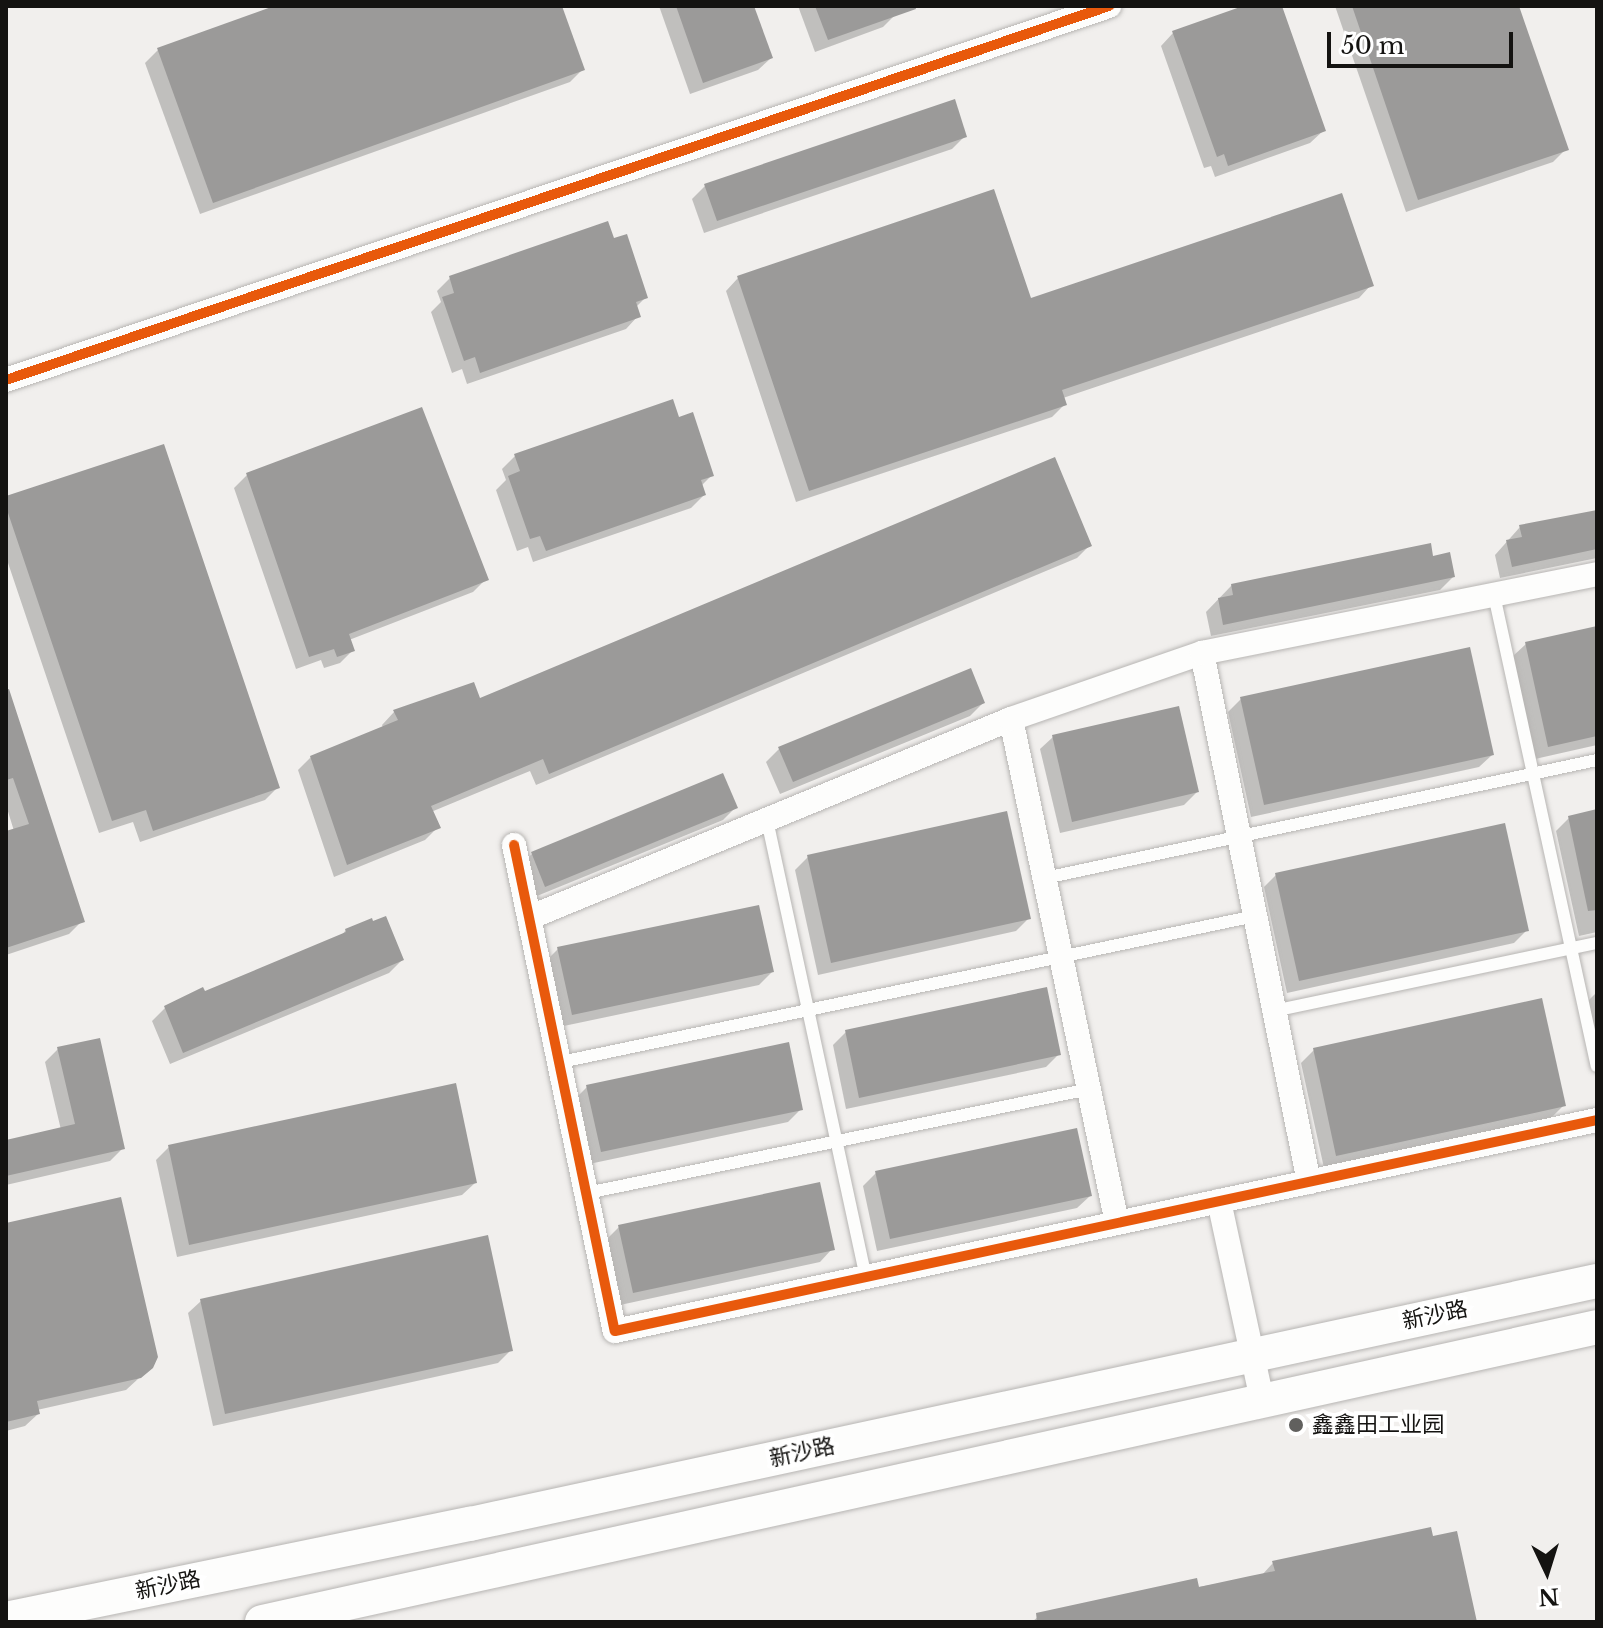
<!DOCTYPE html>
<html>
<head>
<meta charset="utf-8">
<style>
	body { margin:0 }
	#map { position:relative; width:1603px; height:1628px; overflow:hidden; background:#f1efed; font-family:"Libre Baskerville","Noto Sans SC",serif }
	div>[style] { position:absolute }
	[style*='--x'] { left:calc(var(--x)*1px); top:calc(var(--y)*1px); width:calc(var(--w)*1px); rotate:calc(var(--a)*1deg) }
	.shadow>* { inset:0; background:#0003 }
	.building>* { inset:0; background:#9b9a99 }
	.roads { filter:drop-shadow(0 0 2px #b7b5b3) drop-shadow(0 0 2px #b7b5b3) }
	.lane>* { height:12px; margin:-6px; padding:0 6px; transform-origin:6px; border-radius:6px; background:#fdfdfc }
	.street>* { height:24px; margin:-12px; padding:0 12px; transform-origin:12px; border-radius:12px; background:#fdfdfc }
	.secondary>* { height:34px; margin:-17px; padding:0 17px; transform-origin:17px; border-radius:17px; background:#fdfdfc }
	.cycleway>* { height:10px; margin:-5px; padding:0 5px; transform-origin:5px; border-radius:5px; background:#e8590c }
	.dots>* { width:22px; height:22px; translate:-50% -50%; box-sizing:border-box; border:4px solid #fff; border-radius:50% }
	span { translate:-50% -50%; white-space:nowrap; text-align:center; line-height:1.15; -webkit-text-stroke:8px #fff; paint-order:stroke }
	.street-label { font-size:22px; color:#141311 }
	.poi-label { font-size:22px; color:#141311 }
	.left { translate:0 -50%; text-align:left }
	.frame { position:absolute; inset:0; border:8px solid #141311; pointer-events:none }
	.north { position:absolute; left:1507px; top:1532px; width:80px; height:80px; -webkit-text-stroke:6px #fff; paint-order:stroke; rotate:176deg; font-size:22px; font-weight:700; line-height:32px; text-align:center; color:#141311 }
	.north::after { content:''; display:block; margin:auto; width:28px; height:36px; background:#141311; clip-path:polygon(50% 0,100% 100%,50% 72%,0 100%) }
	.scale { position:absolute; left:1327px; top:32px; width:186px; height:36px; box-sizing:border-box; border:4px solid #141311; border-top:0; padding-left:10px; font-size:24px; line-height:28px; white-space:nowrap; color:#141311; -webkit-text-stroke:6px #fff; paint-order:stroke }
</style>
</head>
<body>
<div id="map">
	<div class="shadow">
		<i style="clip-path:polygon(281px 6px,560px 6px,583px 69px,570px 82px,200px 214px,145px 63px,158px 50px)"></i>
		<i style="clip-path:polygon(659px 6px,752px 6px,771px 58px,758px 70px,690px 94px)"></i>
		<i style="clip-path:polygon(798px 6px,892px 6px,895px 15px,883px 27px,815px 52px)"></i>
		<i style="clip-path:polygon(1249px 6px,1279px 6px,1323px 131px,1310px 143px,1215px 177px,1211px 166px,1204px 168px,1161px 46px,1173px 33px)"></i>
		<i style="clip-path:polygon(1335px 6px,1517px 6px,1566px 149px,1553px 162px,1406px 212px)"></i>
		<i style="clip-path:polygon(965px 136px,952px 149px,704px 233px,692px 199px,705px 186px)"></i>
		<i style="clip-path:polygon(613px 241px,646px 297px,635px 308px,638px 316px,626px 329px,467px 384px,462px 369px,452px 373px,431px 312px,441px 302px,437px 291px,450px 278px)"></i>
		<i style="clip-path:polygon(738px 278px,1030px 300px,1371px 285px,1359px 298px,1063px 398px,1065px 404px,1052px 417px,796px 502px,726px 291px)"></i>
		<i style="clip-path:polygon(678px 419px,711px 476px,701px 486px,704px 495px,691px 508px,533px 562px,528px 547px,517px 551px,496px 490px,506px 480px,502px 469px,515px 456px)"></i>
		<i style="clip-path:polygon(247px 475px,486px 579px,473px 592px,349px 640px,353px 650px,340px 663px,324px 668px,321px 660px,296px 669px,234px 488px)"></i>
		<i style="clip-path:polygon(6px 499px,278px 787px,265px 800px,140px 842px,133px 822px,99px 833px,6px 557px)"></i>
		<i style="clip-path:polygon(1597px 512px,1597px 558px,1500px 578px,1495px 555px,1520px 527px)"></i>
		<i style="clip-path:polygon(1090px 545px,1077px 558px,536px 785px,530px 771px,431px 812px,438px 827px,425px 840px,334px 877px,298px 770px,311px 757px,383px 728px,382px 725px,394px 712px,479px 701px)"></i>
		<i style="clip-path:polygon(1432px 559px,1453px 577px,1440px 590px,1211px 636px,1206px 612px,1232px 585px)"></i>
		<i style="clip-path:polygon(1597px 628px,1597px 745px,1535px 759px,1513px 656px,1526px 644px)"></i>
		<i style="clip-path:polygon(1241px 699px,1492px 755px,1479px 767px,1251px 817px,1228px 712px)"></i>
		<i style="clip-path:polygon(983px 703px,970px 716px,780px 794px,766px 762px,779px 749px)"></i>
		<i style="clip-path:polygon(6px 712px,82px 921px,69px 934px,6px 955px,6px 834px,14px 831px,6px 805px)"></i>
		<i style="clip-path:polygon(1053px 737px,1197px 792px,1184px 805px,1060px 833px,1040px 749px)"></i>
		<i style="clip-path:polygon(736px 807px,723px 820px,532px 898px,519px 866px,532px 854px)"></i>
		<i style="clip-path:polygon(1597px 811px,1597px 932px,1579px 936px,1556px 831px,1569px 818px)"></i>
		<i style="clip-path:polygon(808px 857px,1029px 918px,1016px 931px,818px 975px,795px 870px)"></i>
		<i style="clip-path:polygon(1276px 875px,1527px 930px,1514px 943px,1287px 993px,1264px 887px)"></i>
		<i style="clip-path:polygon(346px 930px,402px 960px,389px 973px,170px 1064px,152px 1021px,165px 1008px,202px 990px,204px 994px,340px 937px)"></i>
		<i style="clip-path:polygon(558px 949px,772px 972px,759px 985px,559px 1027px,545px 962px)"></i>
		<i style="clip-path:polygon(1597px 992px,1597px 1044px,1588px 1001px)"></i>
		<i style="clip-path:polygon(846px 1032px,1059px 1054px,1046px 1067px,846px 1109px,833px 1045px)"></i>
		<i style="clip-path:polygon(58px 1049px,123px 1148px,110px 1161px,6px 1185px,6px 1142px,61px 1130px,45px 1062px)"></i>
		<i style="clip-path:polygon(1314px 1050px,1564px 1105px,1551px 1118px,1324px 1168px,1301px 1063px)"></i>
		<i style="clip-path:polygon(588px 1086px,801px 1109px,788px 1122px,589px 1164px,575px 1099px)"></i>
		<i style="clip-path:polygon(169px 1147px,475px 1183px,462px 1195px,177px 1257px,156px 1160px)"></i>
		<i style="clip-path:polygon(876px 1173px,1090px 1196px,1077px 1208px,877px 1251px,863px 1186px)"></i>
		<i style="clip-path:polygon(6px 1225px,151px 1367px,126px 1390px,37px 1410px,38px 1414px,25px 1426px,6px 1431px)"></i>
		<i style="clip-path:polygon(619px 1227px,832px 1249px,820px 1262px,620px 1305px,606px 1240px)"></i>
		<i style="clip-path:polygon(201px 1301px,511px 1350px,498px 1363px,213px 1426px,188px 1313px)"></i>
		<i style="clip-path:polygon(1273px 1563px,1475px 1622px,1032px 1622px,1040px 1615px,1261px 1576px)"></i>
	</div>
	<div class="building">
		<i style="clip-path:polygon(274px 6px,562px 6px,585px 70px,213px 203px,157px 48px)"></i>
		<i style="clip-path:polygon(676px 6px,754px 6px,773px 58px,703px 83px)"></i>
		<i style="clip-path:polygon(815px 6px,915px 6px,916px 9px,828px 40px)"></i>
		<i style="clip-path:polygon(1243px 6px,1282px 6px,1326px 131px,1228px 166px,1224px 154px,1217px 157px,1172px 31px)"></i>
		<i style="clip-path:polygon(1352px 6px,1519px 6px,1569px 150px,1418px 200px)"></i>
		<i style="clip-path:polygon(955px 99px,967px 137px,717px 221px,704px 184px)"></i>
		<i style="clip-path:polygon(994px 189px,1031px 298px,1342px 193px,1374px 286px,1062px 390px,1067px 405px,809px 491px,737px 276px)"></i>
		<i style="clip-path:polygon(608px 221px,614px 238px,627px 234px,648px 298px,636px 302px,641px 317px,480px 373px,475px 357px,464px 361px,442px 297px,454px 293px,449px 276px)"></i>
		<i style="clip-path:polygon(673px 399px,679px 417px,693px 412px,714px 476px,701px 480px,706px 495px,546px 551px,540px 536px,530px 539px,508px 476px,520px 471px,514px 454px)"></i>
		<i style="clip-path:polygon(422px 407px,489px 580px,349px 634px,355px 651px,337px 657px,334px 649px,309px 657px,246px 473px)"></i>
		<i style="clip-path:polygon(164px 444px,280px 788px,153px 831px,146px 810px,112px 821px,6px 507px,6px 496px)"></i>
		<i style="clip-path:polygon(1055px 457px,1092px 546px,549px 774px,543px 759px,431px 806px,441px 828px,347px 865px,310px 756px,398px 720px,393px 710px,474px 682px,480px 698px)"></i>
		<i style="clip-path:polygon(1597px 510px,1597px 549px,1512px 567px,1506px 540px,1522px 537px,1519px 525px)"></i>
		<i style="clip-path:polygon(1431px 543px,1433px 556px,1450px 552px,1455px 577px,1223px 625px,1218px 598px,1233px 595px,1231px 584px)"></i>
		<i style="clip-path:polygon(1597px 626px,1597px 736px,1548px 747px,1525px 642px)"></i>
		<i style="clip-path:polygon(1470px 647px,1494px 755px,1264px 805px,1240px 697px)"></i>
		<i style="clip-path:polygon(971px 668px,985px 703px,793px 782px,778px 747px)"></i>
		<i style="clip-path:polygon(9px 689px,85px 922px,6px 948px,6px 831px,29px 824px,13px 778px,6px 780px,6px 690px)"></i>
		<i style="clip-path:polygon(1179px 706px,1199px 792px,1072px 822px,1052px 735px)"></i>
		<i style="clip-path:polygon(723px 773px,738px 808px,545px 887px,531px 852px)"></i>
		<i style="clip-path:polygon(1597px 809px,1597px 910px,1588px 911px,1568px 816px)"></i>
		<i style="clip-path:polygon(1007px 811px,1031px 919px,831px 963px,807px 855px)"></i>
		<i style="clip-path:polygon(1505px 823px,1529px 931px,1299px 981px,1275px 873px)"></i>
		<i style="clip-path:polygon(759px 905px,774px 972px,572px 1015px,557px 947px)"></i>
		<i style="clip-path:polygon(386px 916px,404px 960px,183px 1053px,164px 1006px,203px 987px,205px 991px,346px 932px,345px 929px,372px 918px,373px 921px)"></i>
		<i style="clip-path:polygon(1047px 987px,1061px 1055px,859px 1098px,845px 1030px)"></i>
		<i style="clip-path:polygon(1542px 998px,1566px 1106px,1336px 1156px,1313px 1048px)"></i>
		<i style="clip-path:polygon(100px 1038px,125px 1149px,6px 1176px,6px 1140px,75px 1124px,57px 1047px)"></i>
		<i style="clip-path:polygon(789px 1042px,803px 1110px,601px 1152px,586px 1085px)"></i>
		<i style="clip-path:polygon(456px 1083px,477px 1183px,189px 1245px,168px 1145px)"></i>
		<i style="clip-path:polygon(1077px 1128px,1092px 1196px,890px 1239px,875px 1171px)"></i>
		<i style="clip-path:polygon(820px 1182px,835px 1250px,633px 1293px,618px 1225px)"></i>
		<i style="clip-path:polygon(121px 1197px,158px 1357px,153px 1368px,141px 1378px,37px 1401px,40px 1414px,6px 1422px,6px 1223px)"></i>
		<i style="clip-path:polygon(488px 1235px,513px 1351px,225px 1414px,200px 1299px)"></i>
		<i style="clip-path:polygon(1431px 1527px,1433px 1536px,1457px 1531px,1477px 1622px,1037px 1622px,1036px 1613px,1197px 1578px,1199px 1587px,1250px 1576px,1275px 1571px,1272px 1561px)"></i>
	</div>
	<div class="roads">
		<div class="lane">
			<i style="--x:1494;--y:595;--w:482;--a:77.7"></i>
			<i style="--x:767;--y:820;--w:468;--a:77.8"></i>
			<i style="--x:1045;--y:878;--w:564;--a:-12.07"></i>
			<i style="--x:1274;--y:1011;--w:330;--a:-11.9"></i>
			<i style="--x:561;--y:1062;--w:709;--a:-11.88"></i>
			<i style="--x:587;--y:1193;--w:513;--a:-11.7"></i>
		</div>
		<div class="street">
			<i style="--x:6;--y:380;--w:1165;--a:-18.73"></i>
			<i style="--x:1202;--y:653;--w:540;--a:78.57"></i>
			<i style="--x:1011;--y:719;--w:515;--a:78.12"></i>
			<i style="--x:514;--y:845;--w:496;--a:78.3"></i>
			<i style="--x:615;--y:1331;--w:1004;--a:-12.13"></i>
			<i style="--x:531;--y:917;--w:519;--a:-22.42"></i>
			<i style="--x:1011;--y:719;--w:202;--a:-19.1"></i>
			<i style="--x:1202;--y:653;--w:403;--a:-11.3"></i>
			<i style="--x:1219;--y:1201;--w:204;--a:77.8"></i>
		</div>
		<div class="secondary">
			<i style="--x:6;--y:1619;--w:474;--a:-11.6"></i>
			<i style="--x:470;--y:1524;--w:1153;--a:-12.17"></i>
			<i style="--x:262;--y:1622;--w:1367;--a:-12.46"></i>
		</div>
	</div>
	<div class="cycleway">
		<i style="--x:6;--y:380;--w:1165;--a:-18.73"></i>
		<i style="--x:514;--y:845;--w:496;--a:78.3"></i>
		<i style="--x:615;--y:1331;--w:1004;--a:-12.13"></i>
	</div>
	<div class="dots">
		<i style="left:1296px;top:1425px;background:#61605e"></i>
	</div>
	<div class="street-label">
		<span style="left:1435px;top:1315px;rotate:-12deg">新沙路</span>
		<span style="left:802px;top:1452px;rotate:-12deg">新沙路</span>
		<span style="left:168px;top:1585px;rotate:-12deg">新沙路</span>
	</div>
	<div class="poi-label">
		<span class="left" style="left:1312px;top:1425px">鑫鑫田工业园</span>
	</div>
	<div class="frame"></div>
	<div class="north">N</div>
	<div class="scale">50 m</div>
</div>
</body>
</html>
